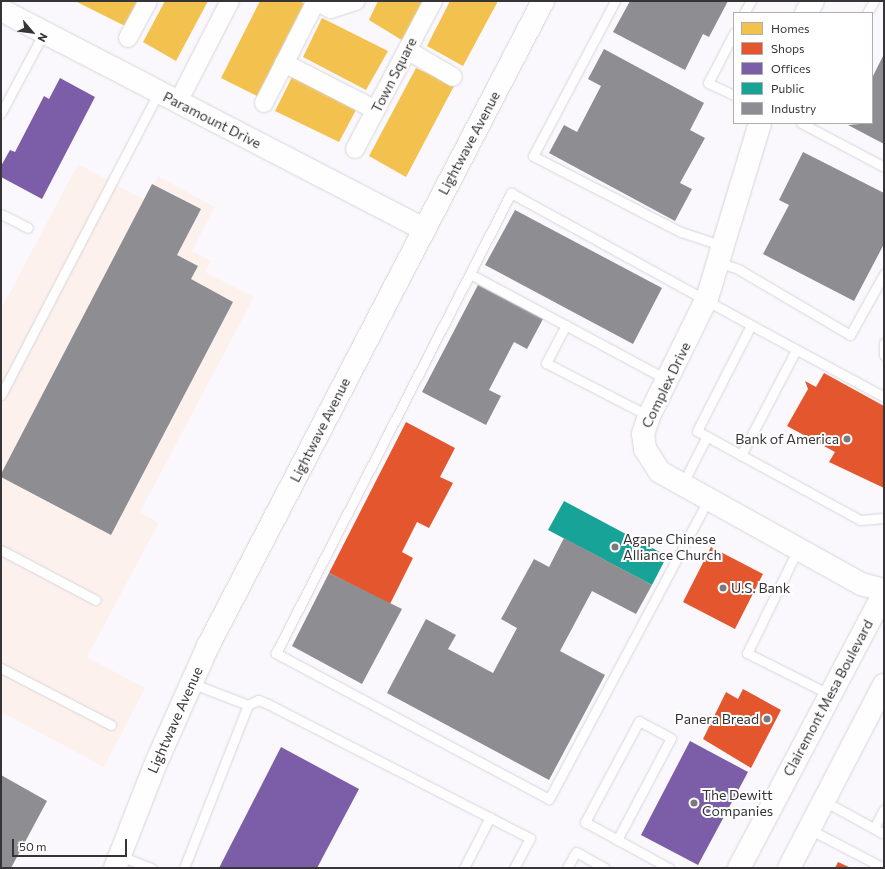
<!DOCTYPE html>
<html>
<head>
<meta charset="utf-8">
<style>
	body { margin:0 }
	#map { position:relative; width:885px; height:869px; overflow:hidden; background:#fbf8fd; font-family:Commissioner,sans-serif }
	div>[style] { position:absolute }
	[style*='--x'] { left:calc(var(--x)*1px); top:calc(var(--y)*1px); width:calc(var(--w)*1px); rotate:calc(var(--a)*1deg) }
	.industrial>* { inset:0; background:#fdf1ee }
	.homes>* { inset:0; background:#f2c14e }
	.shops>* { inset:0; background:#e4572e }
	.offices>* { inset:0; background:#7b5ea7 }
	.public>* { inset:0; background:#17a398 }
	.industry>* { inset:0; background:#8d8d92 }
	.roads { filter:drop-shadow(0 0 1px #d7d5d8) drop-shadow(0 0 1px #d7d5d8) }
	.lane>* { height:9px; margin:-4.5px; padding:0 4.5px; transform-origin:4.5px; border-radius:4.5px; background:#fefeff }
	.street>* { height:18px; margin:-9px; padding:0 9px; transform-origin:9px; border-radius:9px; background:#fefeff }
	.secondary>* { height:22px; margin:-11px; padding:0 11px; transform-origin:11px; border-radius:11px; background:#fefeff }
	.primary>* { height:22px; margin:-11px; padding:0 11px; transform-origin:11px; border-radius:11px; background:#fefeff }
	.dots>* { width:11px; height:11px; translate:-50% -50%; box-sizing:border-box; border:2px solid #fff; border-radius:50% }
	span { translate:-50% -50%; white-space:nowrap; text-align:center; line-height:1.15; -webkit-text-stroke:4px #fff; paint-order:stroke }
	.street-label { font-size:14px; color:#363437 }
	.poi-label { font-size:14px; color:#363437 }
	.right { translate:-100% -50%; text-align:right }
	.left { translate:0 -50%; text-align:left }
	.frame { position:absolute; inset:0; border:2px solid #363437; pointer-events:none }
	.legend { position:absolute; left:733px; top:12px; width:140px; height:112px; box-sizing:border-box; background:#fff; border:1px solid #afaeaf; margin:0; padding:5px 7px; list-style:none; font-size:12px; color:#363437 }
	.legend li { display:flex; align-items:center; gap:8px; height:20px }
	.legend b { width:20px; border:1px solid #afaeaf }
	.north { position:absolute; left:12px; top:12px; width:40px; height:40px; -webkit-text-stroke:3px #fff; paint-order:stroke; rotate:118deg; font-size:11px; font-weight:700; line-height:16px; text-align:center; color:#363437 }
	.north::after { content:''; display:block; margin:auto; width:14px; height:18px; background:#363437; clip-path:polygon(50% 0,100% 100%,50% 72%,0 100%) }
	.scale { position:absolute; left:12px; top:839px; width:115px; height:18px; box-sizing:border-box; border:2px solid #363437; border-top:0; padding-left:5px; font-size:12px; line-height:14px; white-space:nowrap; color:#363437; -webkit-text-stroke:3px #fff; paint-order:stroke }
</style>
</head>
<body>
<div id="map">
	<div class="industrial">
		<i style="clip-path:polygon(78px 164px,145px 200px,158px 176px,215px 207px,192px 251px,211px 261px,205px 272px,254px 297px,140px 512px,159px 523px,87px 657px,145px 688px,104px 767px,1px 712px,1px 309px)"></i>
	</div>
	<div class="homes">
		<i style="clip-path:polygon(75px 1px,140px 1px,127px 27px)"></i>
		<i style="clip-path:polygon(165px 1px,208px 1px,176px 61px,143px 42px)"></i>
		<i style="clip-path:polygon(260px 1px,299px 1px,307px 5px,259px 97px,221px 78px)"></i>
		<i style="clip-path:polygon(378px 1px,427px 1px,405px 42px,369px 20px)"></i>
		<i style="clip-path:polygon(450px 1px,498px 1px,463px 66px,427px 46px)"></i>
		<i style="clip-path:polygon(322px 18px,388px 51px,366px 90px,303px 57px)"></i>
		<i style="clip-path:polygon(416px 68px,454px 86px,406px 177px,369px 156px)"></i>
		<i style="clip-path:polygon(293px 75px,357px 108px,339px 142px,275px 111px)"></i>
	</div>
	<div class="shops">
		<i style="clip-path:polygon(824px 373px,884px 406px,884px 488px,829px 462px,835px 452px,787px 426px,808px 389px,805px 381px,816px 387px)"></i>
		<i style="clip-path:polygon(406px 422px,455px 448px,440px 477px,453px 483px,429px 528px,417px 522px,402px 552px,413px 558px,390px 604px,329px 573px)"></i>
		<i style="clip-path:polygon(711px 547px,763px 574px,735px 629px,683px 602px)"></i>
		<i style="clip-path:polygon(743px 689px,781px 710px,751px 768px,703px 739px,726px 692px,738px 699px)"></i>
		<i style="clip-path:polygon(838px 862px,851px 868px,835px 868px)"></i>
	</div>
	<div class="offices">
		<i style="clip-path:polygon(60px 78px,95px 97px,42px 199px,1px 177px,1px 166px,10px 150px,15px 152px,44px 96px,49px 99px)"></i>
		<i style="clip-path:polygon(690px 741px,748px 772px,698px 865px,641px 835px)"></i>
		<i style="clip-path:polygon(281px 747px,359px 789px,317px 868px,219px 868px)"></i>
	</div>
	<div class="public">
		<i style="clip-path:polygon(564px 501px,667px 556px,652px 585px,548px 530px)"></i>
	</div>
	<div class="industry">
		<i style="clip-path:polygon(630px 1px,728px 1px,709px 37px,703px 34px,685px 70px,613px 32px)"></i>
		<i style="clip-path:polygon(604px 49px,704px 103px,690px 130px,705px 138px,680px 183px,692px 189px,675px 221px,549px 153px,564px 125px,577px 132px,601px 86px,588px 79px)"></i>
		<i style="clip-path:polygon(884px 54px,884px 144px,848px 125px,872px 123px,872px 78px)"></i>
		<i style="clip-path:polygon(803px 152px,884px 193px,884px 244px,854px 301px,763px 254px,789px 205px,779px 200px)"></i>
		<i style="clip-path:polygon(152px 184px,201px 209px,177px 255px,198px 266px,191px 279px,233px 302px,111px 535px,1px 477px,1px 474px)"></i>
		<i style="clip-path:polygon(515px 210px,662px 288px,633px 344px,485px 265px)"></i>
		<i style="clip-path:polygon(478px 285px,543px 319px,527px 349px,514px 342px,489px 390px,501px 396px,486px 425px,422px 392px)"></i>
		<i style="clip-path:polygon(564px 538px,652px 585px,636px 614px,592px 591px,560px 651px,605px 675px,549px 780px,387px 693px,426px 619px,456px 635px,448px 649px,493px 673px,517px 628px,501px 619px,534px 559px,549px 567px)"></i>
		<i style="clip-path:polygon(329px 573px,402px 609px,362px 684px,292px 646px)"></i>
		<i style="clip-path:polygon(1px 775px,47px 801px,11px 868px,1px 868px)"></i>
	</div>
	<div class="roads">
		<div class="lane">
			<i style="--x:615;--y:1;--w:175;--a:117.9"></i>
			<i style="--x:533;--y:156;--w:166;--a:27.2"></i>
			<i style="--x:681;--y:232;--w:44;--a:18.4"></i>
			<i style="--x:744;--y:13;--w:14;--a:-60"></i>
			<i style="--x:867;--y:13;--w:14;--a:-60"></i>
			<i style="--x:734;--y:33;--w:56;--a:117.5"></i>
			<i style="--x:708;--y:83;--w:29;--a:25"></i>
			<i style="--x:1;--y:113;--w:92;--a:-62"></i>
			<i style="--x:801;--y:123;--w:94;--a:27.9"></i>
			<i style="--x:1;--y:214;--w:30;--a:27"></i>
			<i style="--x:717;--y:262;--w:22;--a:18"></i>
			<i style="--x:738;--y:269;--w:130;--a:30.5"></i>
			<i style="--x:850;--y:335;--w:70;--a:-60.9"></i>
			<i style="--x:470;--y:274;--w:225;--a:28.2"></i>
			<i style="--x:566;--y:325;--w:43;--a:117.8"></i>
			<i style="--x:546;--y:363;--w:116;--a:27.2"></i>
			<i style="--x:884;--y:343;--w:12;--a:90"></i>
			<i style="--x:796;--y:350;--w:119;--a:117.6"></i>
			<i style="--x:741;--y:455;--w:50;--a:-151.4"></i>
			<i style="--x:697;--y:431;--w:119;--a:-63"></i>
			<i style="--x:751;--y:325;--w:151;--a:28.4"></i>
			<i style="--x:1;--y:395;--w:342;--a:-62.5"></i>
			<i style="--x:741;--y:455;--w:136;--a:28.6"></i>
			<i style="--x:860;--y:520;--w:24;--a:-5"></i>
			<i style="--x:682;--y:485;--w:55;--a:-63"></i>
			<i style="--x:708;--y:500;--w:339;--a:118"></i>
			<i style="--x:549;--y:799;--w:310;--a:-151.9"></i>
			<i style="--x:276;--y:653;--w:517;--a:-62.94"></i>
			<i style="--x:511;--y:193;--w:274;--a:28.8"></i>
			<i style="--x:798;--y:549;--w:116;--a:116.1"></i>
			<i style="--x:747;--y:653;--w:92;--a:26.6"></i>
			<i style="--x:1;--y:550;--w:107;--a:27.8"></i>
			<i style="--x:1;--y:668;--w:124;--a:27.4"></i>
			<i style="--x:248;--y:705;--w:11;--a:-27"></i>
			<i style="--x:258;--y:700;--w:11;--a:22"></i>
			<i style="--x:268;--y:704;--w:294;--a:27.1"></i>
			<i style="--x:530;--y:838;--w:34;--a:118"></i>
			<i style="--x:824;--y:801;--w:68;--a:28.8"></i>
			<i style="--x:874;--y:828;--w:21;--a:-62"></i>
			<i style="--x:809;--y:829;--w:80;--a:27.5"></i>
			<i style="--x:617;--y:840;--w:115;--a:-62.1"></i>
			<i style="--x:671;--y:738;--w:36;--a:-152"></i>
			<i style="--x:639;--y:721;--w:115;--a:118.1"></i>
			<i style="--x:585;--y:822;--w:96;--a:28.7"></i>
			<i style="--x:120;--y:856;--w:34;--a:21"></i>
			<i style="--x:184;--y:868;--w:175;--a:-68.6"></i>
			<i style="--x:248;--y:705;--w:61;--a:-158.9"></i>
			<i style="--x:464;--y:868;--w:57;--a:-63"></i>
			<i style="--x:567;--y:868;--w:18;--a:-61"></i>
			<i style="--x:576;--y:852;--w:33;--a:29"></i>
		</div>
		<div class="street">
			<i style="--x:316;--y:1;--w:17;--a:28"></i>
			<i style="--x:331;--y:9;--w:26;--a:-18"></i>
			<i style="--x:128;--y:38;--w:42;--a:-61.6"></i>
			<i style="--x:407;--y:50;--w:53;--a:30.4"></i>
			<i style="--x:284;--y:63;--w:103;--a:27.1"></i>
			<i style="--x:178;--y:102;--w:114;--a:-62.8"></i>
			<i style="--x:264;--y:103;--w:114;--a:-63"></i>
			<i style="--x:355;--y:149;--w:167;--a:-62.2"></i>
		</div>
		<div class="secondary">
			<i style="--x:1;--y:10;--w:476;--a:27.4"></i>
			<i style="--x:806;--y:13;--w:14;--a:-60"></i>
			<i style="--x:760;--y:123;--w:183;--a:106.8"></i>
			<i style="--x:707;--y:298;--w:131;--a:116.2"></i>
			<i style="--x:649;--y:416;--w:19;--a:108"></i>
			<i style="--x:643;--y:434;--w:15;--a:82"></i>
			<i style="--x:645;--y:449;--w:27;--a:57"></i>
			<i style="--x:660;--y:472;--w:230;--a:29.1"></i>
			<i style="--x:861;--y:584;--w:24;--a:15"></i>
			<i style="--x:115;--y:868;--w:113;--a:-68.7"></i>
			<i style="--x:156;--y:763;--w:128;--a:-66"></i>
			<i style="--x:208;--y:646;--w:727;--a:-62.55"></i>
		</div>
		<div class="primary">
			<i style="--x:739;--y:868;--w:311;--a:-62.2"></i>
			<i style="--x:789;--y:868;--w:206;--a:-62.6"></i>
		</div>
	</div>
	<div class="dots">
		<i style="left:847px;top:439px;background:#7b797c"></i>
		<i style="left:615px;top:547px;background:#7b797c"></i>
		<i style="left:723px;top:588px;background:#7b797c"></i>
		<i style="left:767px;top:719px;background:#7b797c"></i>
		<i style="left:694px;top:803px;background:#7b797c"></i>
	</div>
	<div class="street-label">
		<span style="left:394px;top:75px;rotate:-63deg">Town Square</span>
		<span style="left:212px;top:120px;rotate:27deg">Paramount Drive</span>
		<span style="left:469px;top:143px;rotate:-62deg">Lightwave Avenue</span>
		<span style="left:666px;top:385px;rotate:-64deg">Complex Drive</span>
		<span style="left:320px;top:430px;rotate:-63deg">Lightwave Avenue</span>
		<span style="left:828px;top:698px;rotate:-62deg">Clairemont Mesa Boulevard</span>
		<span style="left:175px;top:720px;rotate:-66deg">Lightwave Avenue</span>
	</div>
	<div class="poi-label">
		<span class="right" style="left:839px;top:439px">Bank of America</span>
		<span class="left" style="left:623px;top:547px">Agape Chinese<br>Alliance Church</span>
		<span class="left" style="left:731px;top:588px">U.S. Bank</span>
		<span class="right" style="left:759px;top:719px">Panera Bread</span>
		<span class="left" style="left:702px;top:803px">The Dewitt<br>Companies</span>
	</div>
	<div class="frame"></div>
	<ul class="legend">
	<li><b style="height:11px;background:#f2c14e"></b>Homes</li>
	<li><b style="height:11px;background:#e4572e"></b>Shops</li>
	<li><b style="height:11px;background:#7b5ea7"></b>Offices</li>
	<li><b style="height:11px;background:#17a398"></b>Public</li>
	<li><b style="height:11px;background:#8d8d92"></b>Industry</li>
	</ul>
	<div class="north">N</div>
	<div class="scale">50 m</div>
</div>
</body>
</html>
